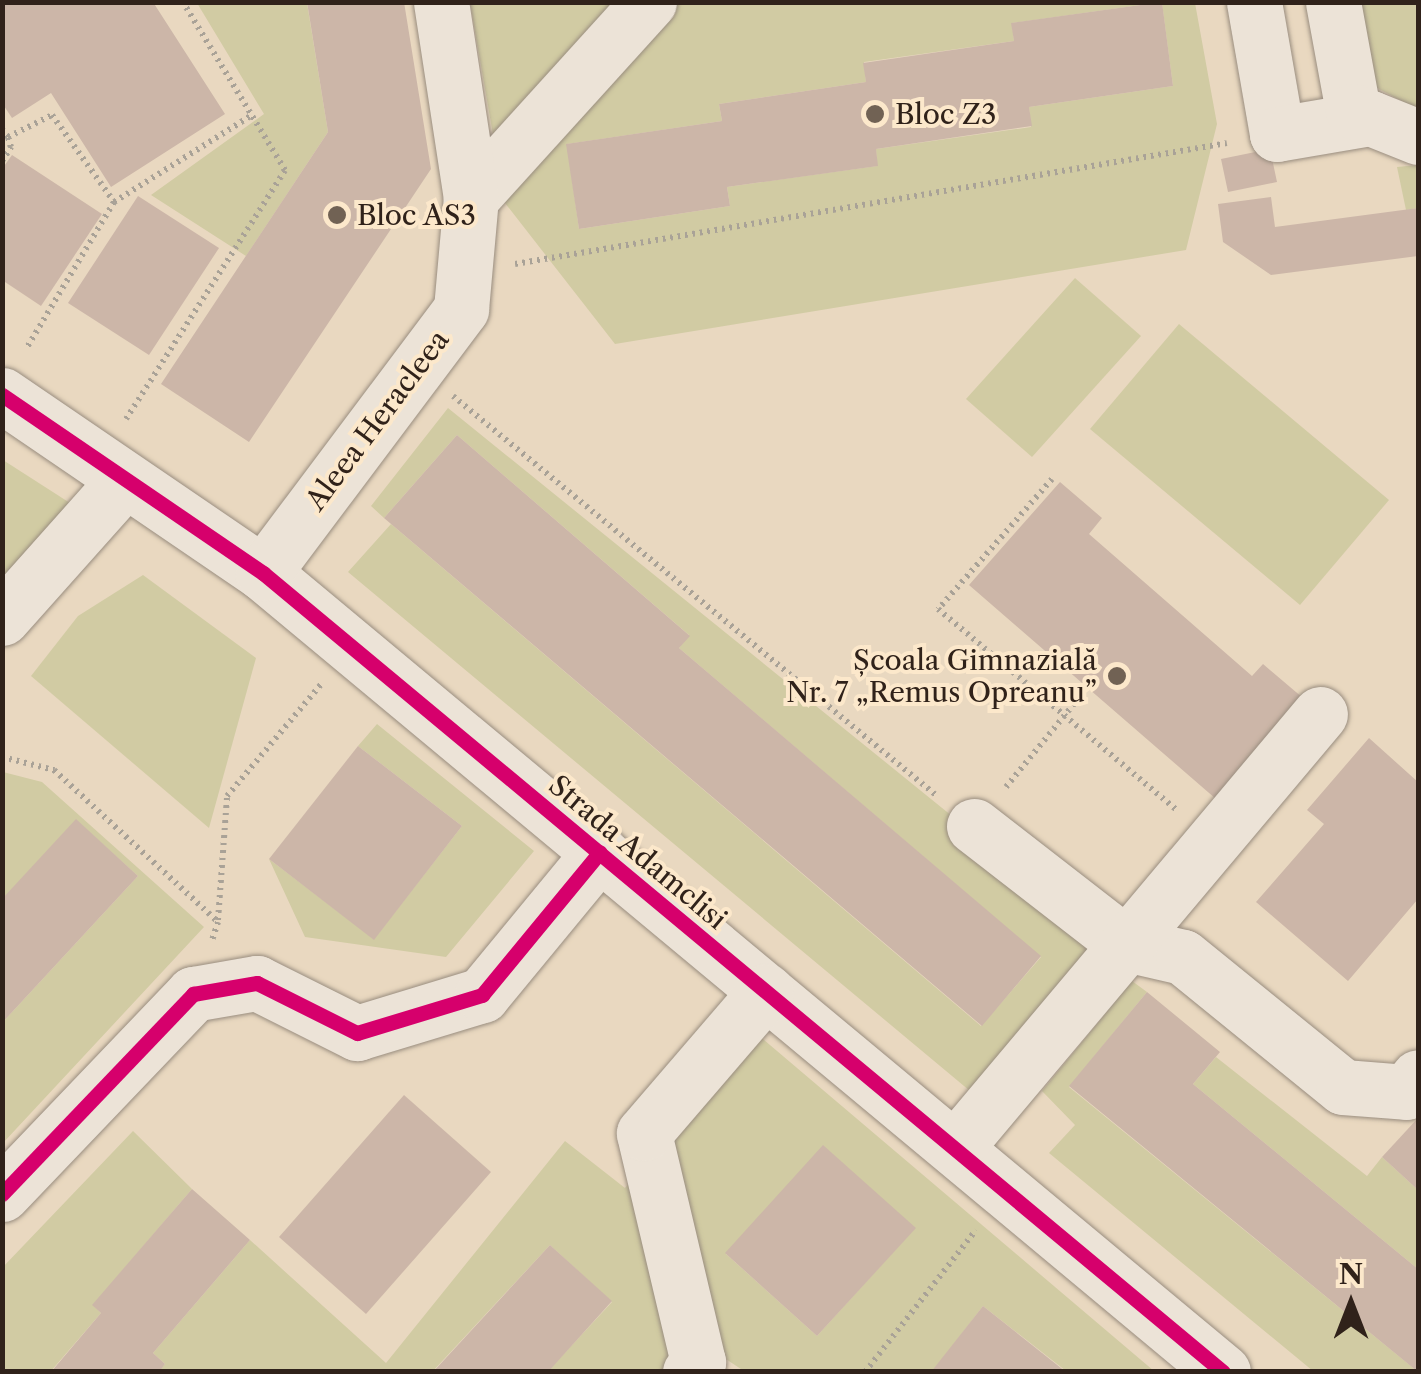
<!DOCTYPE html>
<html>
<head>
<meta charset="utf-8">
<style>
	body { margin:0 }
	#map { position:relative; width:1421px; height:1374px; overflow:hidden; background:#e9d8c0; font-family:"Libre Caslon Text",serif }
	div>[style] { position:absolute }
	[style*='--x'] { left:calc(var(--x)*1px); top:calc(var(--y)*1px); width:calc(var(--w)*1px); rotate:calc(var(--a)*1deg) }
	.green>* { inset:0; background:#d1cba3 }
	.building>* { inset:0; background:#ccb6a8 }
	.path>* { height:6px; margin-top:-3px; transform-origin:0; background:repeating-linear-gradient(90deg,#a9a297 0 2.5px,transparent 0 7.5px) }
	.roads { filter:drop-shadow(0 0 2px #998d7f) drop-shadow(0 0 2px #998d7f) }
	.minor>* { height:55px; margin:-27.5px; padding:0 27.5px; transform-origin:27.5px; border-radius:27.5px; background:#ece3d7 }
	.cycleway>* { height:15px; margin:-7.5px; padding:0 7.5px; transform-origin:7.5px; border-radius:7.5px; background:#d6006c }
	.dots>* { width:28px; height:28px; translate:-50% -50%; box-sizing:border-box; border:5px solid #fce8cb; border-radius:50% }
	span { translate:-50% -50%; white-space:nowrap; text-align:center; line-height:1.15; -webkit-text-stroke:8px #fce8cb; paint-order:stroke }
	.poi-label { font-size:28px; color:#30221a }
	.left { translate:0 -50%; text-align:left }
	.right { translate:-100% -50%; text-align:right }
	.street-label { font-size:28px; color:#30221a }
	.frame { position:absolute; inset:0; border:5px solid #30221a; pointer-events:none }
	.north { position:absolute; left:1301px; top:1254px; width:100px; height:100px; -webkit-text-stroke:8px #fce8cb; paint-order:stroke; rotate:0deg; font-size:28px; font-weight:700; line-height:40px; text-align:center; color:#30221a }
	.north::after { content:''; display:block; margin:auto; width:35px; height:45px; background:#30221a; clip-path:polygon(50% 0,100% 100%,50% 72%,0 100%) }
</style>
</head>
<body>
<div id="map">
	<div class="green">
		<i style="clip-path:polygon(197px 3px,307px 3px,328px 132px,246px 256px,151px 195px,264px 114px)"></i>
		<i style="clip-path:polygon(470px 3px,1155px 3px,1012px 23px,1014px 41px,864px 62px,866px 82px,719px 104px,722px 121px,567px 144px,579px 229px,730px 206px,727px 187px,877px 166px,876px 149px,1031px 127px,1029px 107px,1173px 86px,1162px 3px,1195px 3px,1217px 124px,1186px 250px,615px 344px,505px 203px)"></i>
		<i style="clip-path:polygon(1354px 3px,1418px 3px,1418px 110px,1370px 84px)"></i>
		<i style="clip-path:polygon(1418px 165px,1418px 208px,1406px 210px,1397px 167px)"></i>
		<i style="clip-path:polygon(1075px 278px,1141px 336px,1032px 457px,966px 399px)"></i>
		<i style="clip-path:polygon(1179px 324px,1389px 500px,1300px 605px,1090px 429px)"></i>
		<i style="clip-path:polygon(448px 408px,1104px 939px,976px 1096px,348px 572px,391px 524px,981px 1026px,1041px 957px,679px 648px,689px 635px,457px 435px,384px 518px,371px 506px)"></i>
		<i style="clip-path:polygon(3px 460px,70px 503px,3px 595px)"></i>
		<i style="clip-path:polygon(143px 575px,256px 658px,209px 828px,31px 676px,78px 616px)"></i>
		<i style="clip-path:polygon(377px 724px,534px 851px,446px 957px,305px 937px,269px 859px,374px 939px,462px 826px,358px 746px)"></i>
		<i style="clip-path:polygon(3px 772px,42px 782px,204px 927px,3px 1143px,2px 1023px,138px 876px,76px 820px,3px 899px)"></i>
		<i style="clip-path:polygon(1132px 981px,1147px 992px,1069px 1087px,1417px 1371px,1313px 1371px,1049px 1153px,1075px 1125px,1042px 1091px)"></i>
		<i style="clip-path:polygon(evenodd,750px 1028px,1154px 1371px,1066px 1371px,983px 1306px,933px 1371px,744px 1371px,694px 1338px,663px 1371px,548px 1371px,612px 1302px,550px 1245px,433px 1371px,159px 1371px,165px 1364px,153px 1353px,250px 1240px,386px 1363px,565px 1141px,625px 1188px,750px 1028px,915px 1228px,817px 1336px,726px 1254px,726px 1253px,915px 1228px)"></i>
		<i style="clip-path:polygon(1216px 1057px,1367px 1176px,1382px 1157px,1418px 1190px,1418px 1269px,1193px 1084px)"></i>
		<i style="clip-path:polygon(133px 1131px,192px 1189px,93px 1305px,101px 1313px,51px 1371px,3px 1371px,2px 1268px)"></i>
	</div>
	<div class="building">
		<i style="clip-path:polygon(2px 2px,153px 2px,225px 114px,111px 187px,51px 93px,12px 118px,2px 103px)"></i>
		<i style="clip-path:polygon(307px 2px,404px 2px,431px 169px,249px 442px,161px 384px,328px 132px)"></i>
		<i style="clip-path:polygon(1162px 2px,1173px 86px,1029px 107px,1032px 126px,876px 149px,878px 166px,727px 187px,730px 206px,579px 229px,566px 144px,722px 121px,719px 104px,866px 82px,863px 63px,1014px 41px,1011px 23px)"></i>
		<i style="clip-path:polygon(1270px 149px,1277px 182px,1228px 192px,1221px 159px)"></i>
		<i style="clip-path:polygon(12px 155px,102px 214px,41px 306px,2px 280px,2px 169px)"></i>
		<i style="clip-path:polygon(138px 196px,219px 248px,149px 355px,68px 303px)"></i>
		<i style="clip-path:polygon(1271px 197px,1275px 227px,1418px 208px,1418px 256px,1271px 275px,1223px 242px,1218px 204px)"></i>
		<i style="clip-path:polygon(457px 435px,690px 636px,679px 648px,1041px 956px,982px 1026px,384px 518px)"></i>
		<i style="clip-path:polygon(1060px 482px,1102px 518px,1089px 534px,1252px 676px,1263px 664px,1303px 698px,1216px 799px,969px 585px)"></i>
		<i style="clip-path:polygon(1369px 738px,1418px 782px,1418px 899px,1348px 981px,1256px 902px,1324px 824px,1307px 810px)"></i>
		<i style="clip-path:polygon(358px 746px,462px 826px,374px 940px,269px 859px)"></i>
		<i style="clip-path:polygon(76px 819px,138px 876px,2px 1023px,2px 899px)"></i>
		<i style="clip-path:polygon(1147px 992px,1220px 1052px,1193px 1084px,1418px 1269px,1418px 1372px,1069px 1086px)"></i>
		<i style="clip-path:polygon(404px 1095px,491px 1172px,366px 1314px,279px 1237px)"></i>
		<i style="clip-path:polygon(1418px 1118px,1418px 1190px,1382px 1157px)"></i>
		<i style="clip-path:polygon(823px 1145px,916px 1228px,817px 1336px,725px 1253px)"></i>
		<i style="clip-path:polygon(192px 1189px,250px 1240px,153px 1353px,165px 1364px,159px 1372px,51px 1372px,101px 1313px,92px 1305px)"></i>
		<i style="clip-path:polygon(550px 1245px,612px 1301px,548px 1372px,433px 1372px)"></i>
		<i style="clip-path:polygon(983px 1306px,1066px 1372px,931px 1372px)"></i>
	</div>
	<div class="path">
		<i style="--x:2;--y:129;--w:10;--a:53"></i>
		<i style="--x:8;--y:137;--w:49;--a:-26.6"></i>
		<i style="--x:52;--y:115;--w:107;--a:54.5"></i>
		<i style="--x:114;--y:202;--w:171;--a:120.9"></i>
		<i style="--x:2;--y:161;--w:17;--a:-57"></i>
		<i style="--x:11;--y:147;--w:10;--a:-107"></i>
		<i style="--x:114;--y:202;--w:163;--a:-32.2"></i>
		<i style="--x:515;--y:264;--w:722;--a:-9.64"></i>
		<i style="--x:453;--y:396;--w:628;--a:39.57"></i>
		<i style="--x:126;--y:419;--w:295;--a:-57.4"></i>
		<i style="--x:285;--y:170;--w:197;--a:-121.3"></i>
		<i style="--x:1052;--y:479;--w:173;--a:131.2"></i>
		<i style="--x:938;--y:609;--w:314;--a:40.1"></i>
		<i style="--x:2;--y:757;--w:54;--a:14"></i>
		<i style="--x:54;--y:770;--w:224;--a:42.8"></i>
		<i style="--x:218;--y:922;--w:20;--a:108"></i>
		<i style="--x:1006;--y:787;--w:128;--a:-50.7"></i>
		<i style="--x:218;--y:920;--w:124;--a:-85.8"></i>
		<i style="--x:227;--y:796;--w:148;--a:-49.9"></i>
		<i style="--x:865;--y:1372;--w:180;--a:-52"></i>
	</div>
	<div class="roads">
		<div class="minor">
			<i style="--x:1254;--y:2;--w:134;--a:80.1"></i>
			<i style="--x:1277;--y:134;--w:95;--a:-9.7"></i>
			<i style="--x:1333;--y:2;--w:111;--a:79.6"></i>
			<i style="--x:1353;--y:111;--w:70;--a:21.8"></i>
			<i style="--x:471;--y:198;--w:265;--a:-47.8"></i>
			<i style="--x:2;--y:395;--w:316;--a:34.3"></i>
			<i style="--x:263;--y:573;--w:1249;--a:39.77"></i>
			<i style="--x:263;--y:573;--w:330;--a:-53.1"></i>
			<i style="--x:461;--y:309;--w:111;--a:-84.9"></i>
			<i style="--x:471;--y:198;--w:198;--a:-98.7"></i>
			<i style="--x:2;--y:618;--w:185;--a:-48.3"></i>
			<i style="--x:974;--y:826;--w:192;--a:37.8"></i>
			<i style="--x:1126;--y:944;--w:58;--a:12.8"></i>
			<i style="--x:1183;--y:957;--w:206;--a:39.1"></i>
			<i style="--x:1343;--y:1087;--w:63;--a:4.5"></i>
			<i style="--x:1406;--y:1092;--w:19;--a:-51"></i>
			<i style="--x:955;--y:1148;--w:567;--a:-49.94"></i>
			<i style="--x:2;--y:1194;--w:277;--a:-46.3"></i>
			<i style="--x:193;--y:994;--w:65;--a:-9.8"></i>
			<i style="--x:257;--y:983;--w:112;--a:26.6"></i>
			<i style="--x:357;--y:1033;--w:131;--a:-16.9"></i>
			<i style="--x:482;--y:995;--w:185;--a:-50.5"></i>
			<i style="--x:690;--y:1372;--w:13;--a:-51"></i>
			<i style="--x:698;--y:1362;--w:235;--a:-103.3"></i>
			<i style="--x:644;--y:1133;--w:187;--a:-49.3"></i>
		</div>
	</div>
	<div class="cycleway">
		<i style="--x:2;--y:395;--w:316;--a:34.3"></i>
		<i style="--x:263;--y:573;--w:1249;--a:39.77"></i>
		<i style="--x:2;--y:1194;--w:277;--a:-46.3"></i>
		<i style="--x:193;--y:994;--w:65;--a:-9.8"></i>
		<i style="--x:257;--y:983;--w:112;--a:26.6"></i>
		<i style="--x:357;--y:1033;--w:131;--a:-16.9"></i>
		<i style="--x:482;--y:995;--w:185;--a:-50.5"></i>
	</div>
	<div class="dots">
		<i style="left:875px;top:114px;background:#716254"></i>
		<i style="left:337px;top:215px;background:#716254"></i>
		<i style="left:1117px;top:676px;background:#716254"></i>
	</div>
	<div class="poi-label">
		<span class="left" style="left:895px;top:114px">Bloc Z3</span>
		<span class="left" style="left:357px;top:215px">Bloc AS3</span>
		<span class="right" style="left:1097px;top:676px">Școala Gimnazială<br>Nr. 7 „Remus Opreanu”</span>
	</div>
	<div class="street-label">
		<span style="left:377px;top:420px;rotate:-53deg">Aleea Heracleea</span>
		<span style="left:638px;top:852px;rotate:40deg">Strada Adamclisi</span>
	</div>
	<div class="frame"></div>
	<div class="north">N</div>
</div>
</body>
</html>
